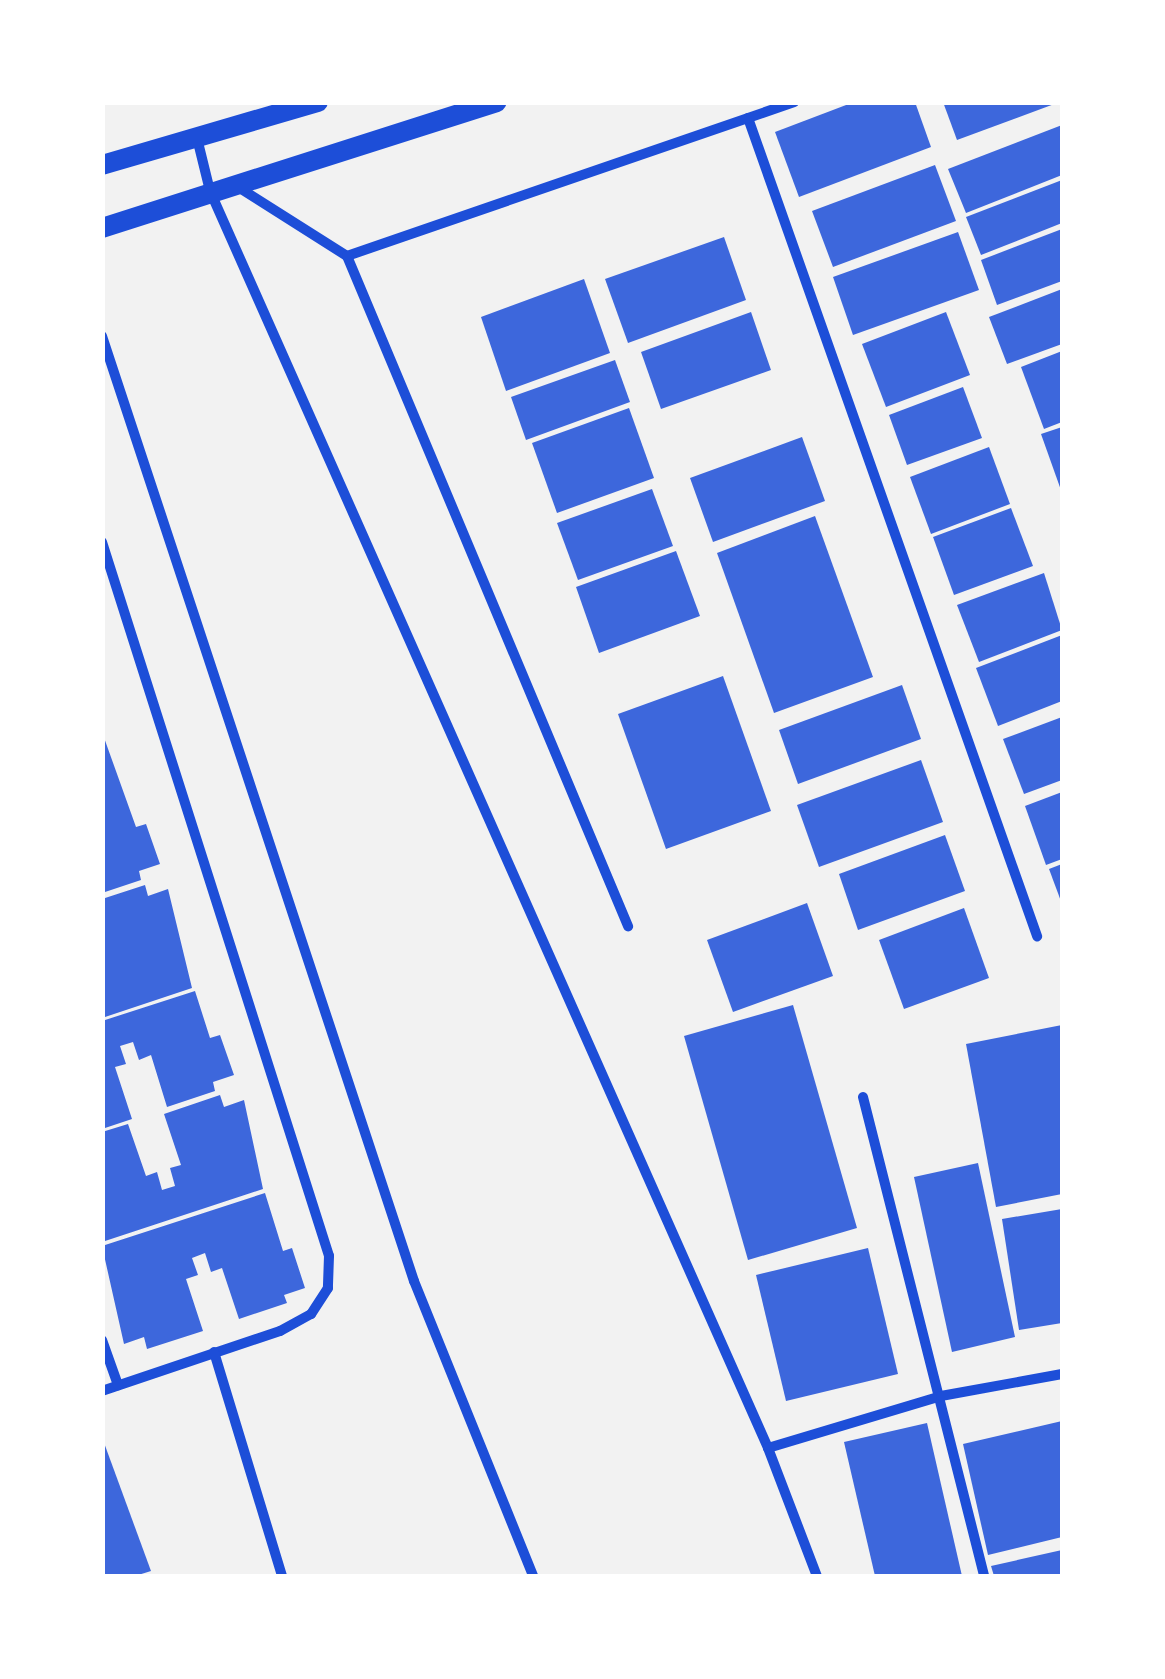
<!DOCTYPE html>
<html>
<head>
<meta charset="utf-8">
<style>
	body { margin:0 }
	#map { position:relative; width:1165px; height:1679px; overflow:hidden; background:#f2f2f2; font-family:"Fira Sans",sans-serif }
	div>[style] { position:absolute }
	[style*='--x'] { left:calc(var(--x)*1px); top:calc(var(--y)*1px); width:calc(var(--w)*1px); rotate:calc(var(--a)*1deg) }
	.building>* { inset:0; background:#3d67dc }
	.minor>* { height:10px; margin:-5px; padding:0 5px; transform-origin:5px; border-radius:5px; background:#1d4ed8 }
	.secondary>* { height:20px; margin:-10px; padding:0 10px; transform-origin:10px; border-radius:10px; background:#1d4ed8 }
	span { translate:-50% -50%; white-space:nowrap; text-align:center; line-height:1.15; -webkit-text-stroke:10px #fff; paint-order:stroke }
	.frame { position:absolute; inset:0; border:105px solid #fff; pointer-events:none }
</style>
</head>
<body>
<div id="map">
	<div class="building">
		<i style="clip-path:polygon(854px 102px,915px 102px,931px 147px,799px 197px,775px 132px)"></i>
		<i style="clip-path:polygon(943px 102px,1057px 102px,1057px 103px,957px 140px)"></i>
		<i style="clip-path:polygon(1062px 125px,1062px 175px,966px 213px,948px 169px)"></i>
		<i style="clip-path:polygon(935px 165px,956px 221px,833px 267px,812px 211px)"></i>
		<i style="clip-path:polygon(1062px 180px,1062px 223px,981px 255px,966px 217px)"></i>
		<i style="clip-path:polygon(1062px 229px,1062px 281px,997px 305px,981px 260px)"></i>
		<i style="clip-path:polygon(958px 232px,979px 290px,853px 335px,833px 277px)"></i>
		<i style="clip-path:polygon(724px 237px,746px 300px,628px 343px,605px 279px)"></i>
		<i style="clip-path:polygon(584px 279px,610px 353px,506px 391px,481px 317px)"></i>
		<i style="clip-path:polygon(1062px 289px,1062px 344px,1007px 364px,989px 317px)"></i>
		<i style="clip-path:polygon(751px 312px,771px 370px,661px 409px,641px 352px)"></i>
		<i style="clip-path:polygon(946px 312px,970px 375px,886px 407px,862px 344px)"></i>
		<i style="clip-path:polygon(1062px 351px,1062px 422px,1044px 429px,1021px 367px)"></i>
		<i style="clip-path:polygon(615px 360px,630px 402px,526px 440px,511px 397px)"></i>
		<i style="clip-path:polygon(963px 387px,982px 438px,907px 465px,889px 415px)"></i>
		<i style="clip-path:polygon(629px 408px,654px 478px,557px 513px,532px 443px)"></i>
		<i style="clip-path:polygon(1062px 427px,1062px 493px,1041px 434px)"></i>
		<i style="clip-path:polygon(802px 437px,825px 501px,713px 542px,690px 478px)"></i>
		<i style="clip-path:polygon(989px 447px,1010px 504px,931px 534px,910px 477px)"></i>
		<i style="clip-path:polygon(652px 489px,673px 546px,578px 580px,557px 523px)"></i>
		<i style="clip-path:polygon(1011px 508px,1033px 566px,954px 595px,933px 537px)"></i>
		<i style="clip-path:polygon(815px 516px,873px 677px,774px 713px,717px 553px)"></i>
		<i style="clip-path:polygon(676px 551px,700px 616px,599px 653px,576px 587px)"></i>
		<i style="clip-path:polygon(1044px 573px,1062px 630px,979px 662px,957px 605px)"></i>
		<i style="clip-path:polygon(1062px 635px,1062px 701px,998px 726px,976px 668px)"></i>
		<i style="clip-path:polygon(723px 676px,771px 811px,666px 849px,618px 714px)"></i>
		<i style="clip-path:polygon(902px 685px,921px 739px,798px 784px,779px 730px)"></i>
		<i style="clip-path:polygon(1062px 717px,1062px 780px,1024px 794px,1003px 739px)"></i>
		<i style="clip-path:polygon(102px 732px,136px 827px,146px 824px,160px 864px,139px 871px,141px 880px,102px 893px)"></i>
		<i style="clip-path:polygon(921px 760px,943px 822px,819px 867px,797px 805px)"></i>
		<i style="clip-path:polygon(1062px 792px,1062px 859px,1046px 865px,1025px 806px)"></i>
		<i style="clip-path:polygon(945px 835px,965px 891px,858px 930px,839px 874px)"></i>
		<i style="clip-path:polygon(1062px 864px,1062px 904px,1049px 869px)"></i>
		<i style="clip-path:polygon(145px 885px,148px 896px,168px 889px,192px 988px,102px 1018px,102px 899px)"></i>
		<i style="clip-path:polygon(807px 903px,833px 976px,733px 1012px,707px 940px)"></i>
		<i style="clip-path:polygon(964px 908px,989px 978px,904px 1009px,879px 940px)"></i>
		<i style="clip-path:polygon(195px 991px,210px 1038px,220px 1035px,234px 1075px,213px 1082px,215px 1091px,167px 1107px,151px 1055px,139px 1060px,133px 1042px,120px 1046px,126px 1064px,115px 1067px,132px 1119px,102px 1129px,102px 1021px)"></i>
		<i style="clip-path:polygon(793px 1005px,857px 1228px,748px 1260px,684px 1036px)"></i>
		<i style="clip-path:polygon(1062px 1025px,1062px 1194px,996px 1207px,966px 1044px)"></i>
		<i style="clip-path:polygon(220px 1095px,224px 1107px,244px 1100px,263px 1189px,102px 1242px,102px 1132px,128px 1124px,146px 1176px,157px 1172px,162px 1190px,175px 1186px,170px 1168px,181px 1165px,164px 1114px)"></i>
		<i style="clip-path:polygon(978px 1163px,1015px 1337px,952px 1352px,914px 1177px)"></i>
		<i style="clip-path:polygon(265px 1193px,283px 1251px,292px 1248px,305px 1288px,284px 1295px,287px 1303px,239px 1319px,222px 1268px,211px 1272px,205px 1253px,192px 1258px,198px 1275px,186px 1279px,203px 1331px,147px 1349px,144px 1337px,124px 1344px,102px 1246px)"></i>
		<i style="clip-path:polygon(1062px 1209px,1062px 1323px,1019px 1330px,1002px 1219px)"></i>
		<i style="clip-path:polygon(868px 1248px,898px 1374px,786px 1401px,756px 1275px)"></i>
		<i style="clip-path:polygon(1062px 1421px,1062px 1537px,988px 1555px,963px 1444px)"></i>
		<i style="clip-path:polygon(927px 1423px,962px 1576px,875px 1576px,844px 1442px)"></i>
		<i style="clip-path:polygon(103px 1440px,151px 1571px,135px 1576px,102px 1576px)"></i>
		<i style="clip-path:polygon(1062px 1550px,1062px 1576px,994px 1576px,991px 1566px)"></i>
	</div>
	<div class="minor">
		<i style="--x:748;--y:118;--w:868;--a:70.54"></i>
		<i style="--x:197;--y:138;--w:55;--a:76.2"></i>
		<i style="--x:210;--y:191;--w:1375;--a:66.06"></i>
		<i style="--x:768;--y:1448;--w:137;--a:69.1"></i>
		<i style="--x:235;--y:185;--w:133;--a:32.4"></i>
		<i style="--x:347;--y:256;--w:727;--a:67.25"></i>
		<i style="--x:347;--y:256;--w:473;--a:-19"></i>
		<i style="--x:102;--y:336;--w:995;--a:71.73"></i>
		<i style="--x:414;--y:1281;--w:318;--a:68"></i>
		<i style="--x:102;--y:542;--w:749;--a:72.36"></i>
		<i style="--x:329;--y:1256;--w:32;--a:92"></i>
		<i style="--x:328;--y:1288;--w:31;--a:123"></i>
		<i style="--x:311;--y:1314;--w:35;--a:151"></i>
		<i style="--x:280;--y:1331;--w:188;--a:161.4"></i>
		<i style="--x:863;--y:1097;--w:494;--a:75.8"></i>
		<i style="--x:102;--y:1340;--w:48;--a:70.4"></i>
		<i style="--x:214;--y:1352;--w:234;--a:73.1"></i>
		<i style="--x:768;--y:1448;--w:181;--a:-16.7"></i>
		<i style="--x:941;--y:1396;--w:123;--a:-10.3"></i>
	</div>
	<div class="secondary">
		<i style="--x:102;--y:165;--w:225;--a:-16.3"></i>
		<i style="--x:102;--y:228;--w:414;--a:-17.7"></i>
	</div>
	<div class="frame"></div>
</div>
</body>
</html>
